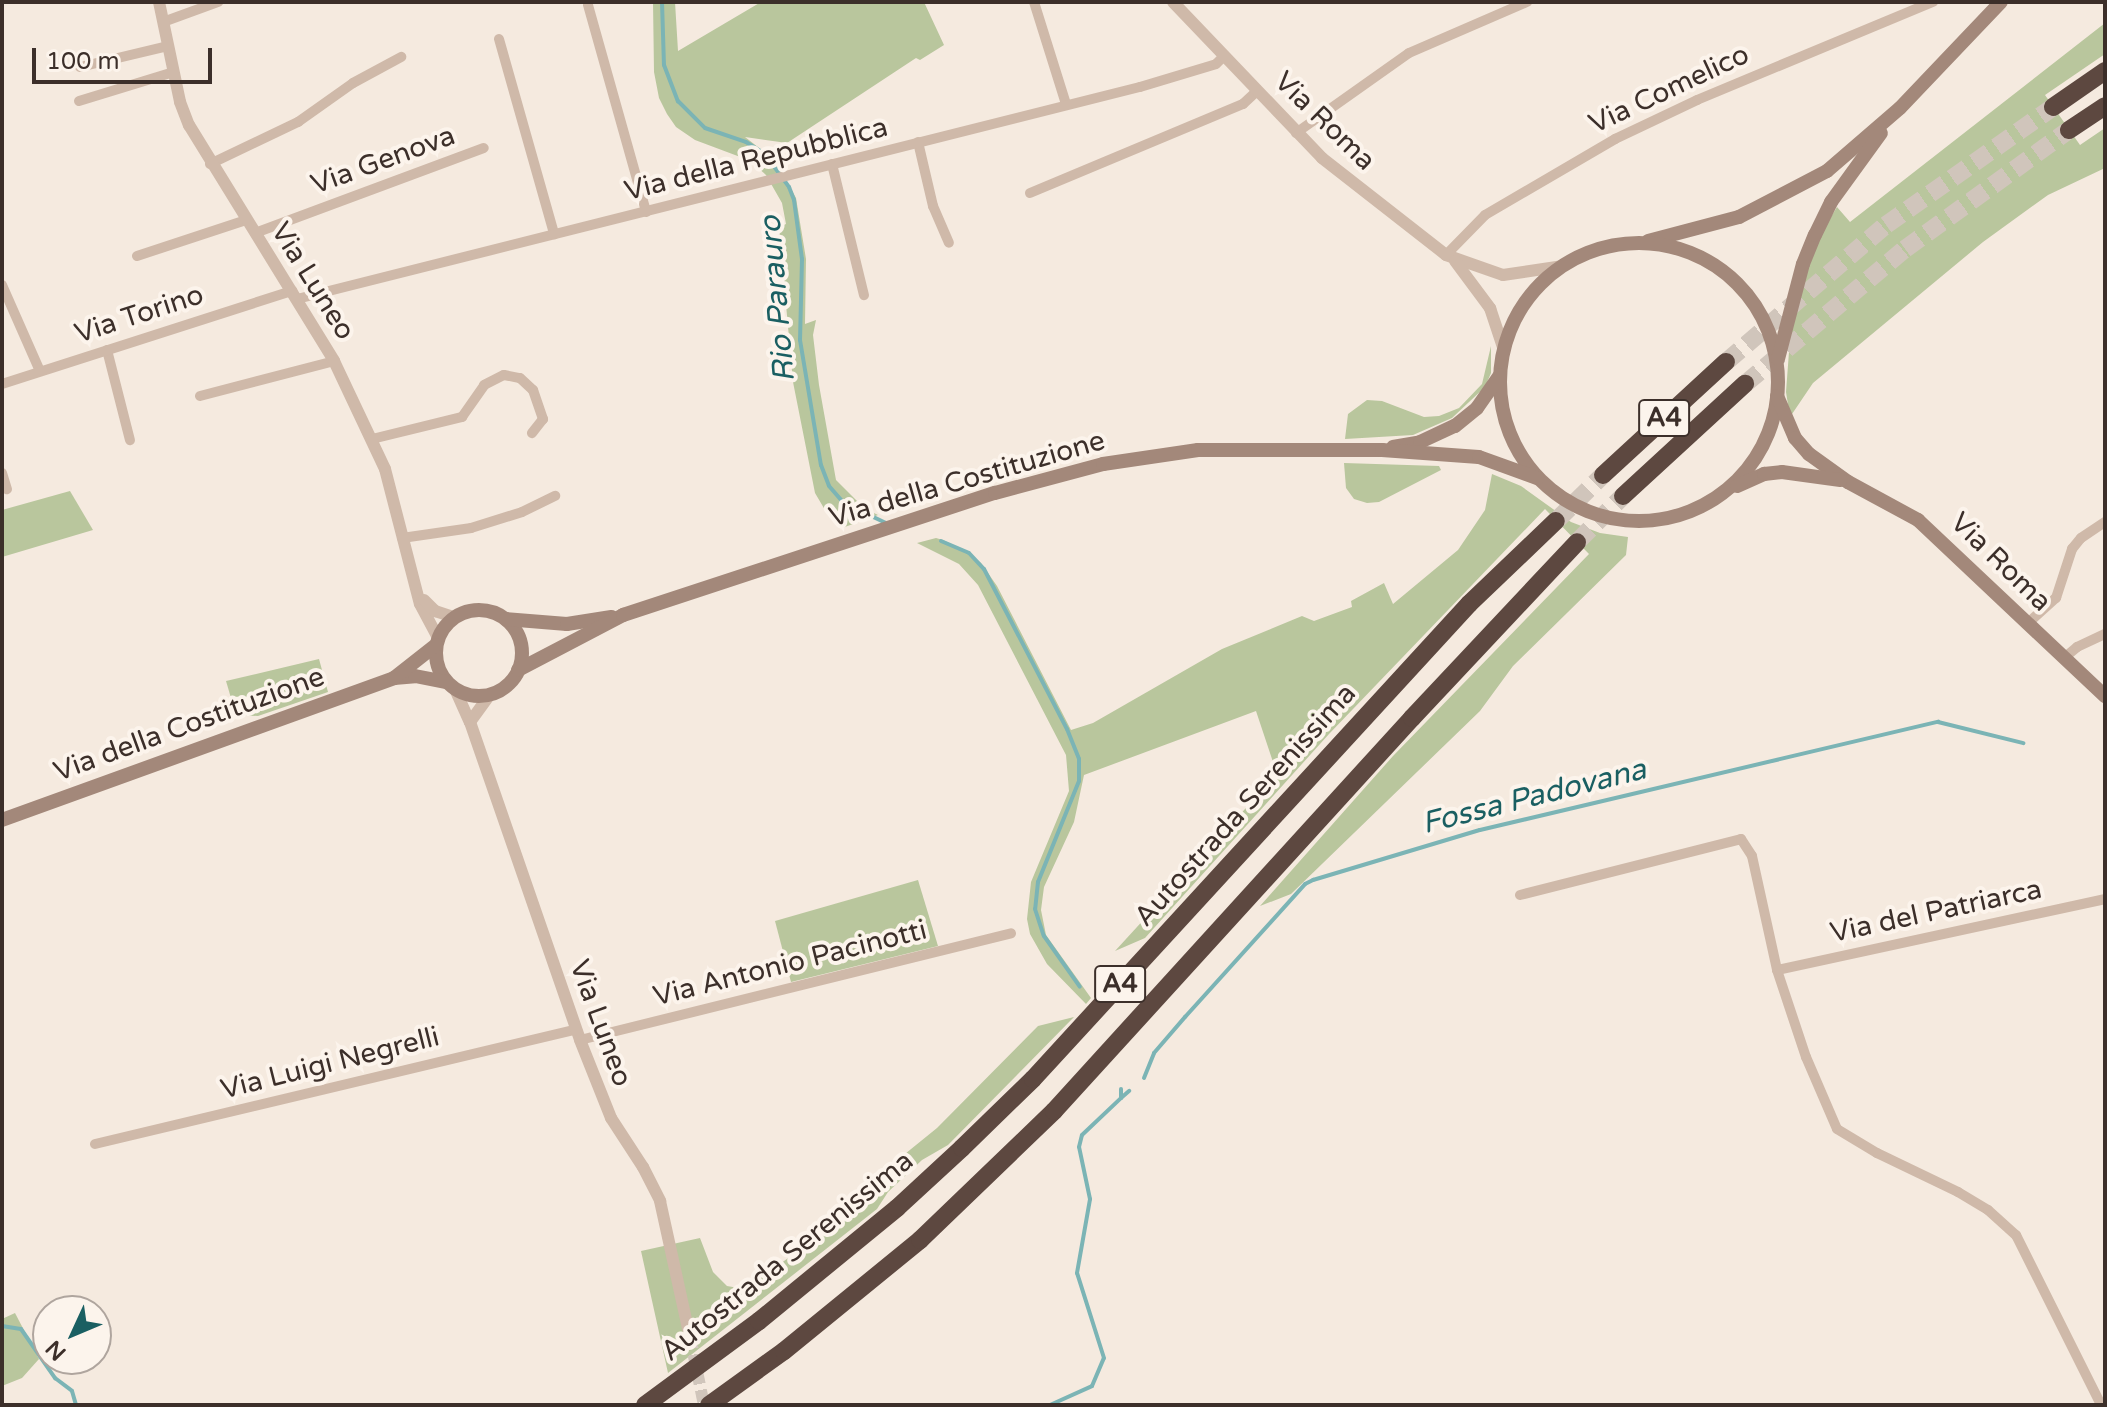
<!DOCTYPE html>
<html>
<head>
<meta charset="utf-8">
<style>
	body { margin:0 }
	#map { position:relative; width:2107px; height:1407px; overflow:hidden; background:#f5eadf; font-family:"Varela Round",sans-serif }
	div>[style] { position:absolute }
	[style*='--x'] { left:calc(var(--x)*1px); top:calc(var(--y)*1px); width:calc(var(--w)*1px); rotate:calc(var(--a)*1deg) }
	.green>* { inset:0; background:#b9c69d }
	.stream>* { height:4px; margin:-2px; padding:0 2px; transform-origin:2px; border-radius:2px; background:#7bb4b5 }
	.tertiary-tunnel>* { height:12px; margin-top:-6px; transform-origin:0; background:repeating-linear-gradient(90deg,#d0c5bb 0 12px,transparent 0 18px) }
	.motorway-tunnel>* { height:18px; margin-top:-9px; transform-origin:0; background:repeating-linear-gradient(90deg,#d0c5bb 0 18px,transparent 0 27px) }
	.minor>* { height:10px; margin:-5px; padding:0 5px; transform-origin:5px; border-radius:5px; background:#cfb9a9 }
	.tertiary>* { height:12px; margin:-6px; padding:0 6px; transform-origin:6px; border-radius:6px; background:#cfb9a9 }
	.secondary>* { height:14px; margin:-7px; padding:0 7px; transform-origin:7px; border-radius:7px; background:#a3887a }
	.secondary>.ring { margin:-7px; padding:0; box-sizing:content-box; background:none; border:14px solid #a3887a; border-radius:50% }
	.motorway>* { height:18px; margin:-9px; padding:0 9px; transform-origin:9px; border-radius:9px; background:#5d4840 }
	span { translate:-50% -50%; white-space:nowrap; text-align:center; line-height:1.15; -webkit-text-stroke:8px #fcf4ec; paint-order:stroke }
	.shield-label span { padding:2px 6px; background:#fcf4ec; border:2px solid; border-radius:6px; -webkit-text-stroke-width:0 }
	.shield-label { font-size:26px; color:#3c2f2a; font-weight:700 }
	.street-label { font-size:28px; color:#3c2f2a }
	.water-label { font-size:30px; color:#1a5f62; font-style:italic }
	.frame { position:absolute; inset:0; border:4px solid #3c2f2a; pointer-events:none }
	.north { position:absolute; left:32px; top:1295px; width:80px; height:80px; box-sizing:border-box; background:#fcf4ec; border:2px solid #afa59e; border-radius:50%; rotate:226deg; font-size:22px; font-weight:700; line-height:32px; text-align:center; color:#3c2f2a }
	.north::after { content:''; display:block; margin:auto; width:28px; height:36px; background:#1a5f62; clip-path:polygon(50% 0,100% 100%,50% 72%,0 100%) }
	.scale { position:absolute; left:32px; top:48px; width:180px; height:36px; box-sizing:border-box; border:4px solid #3c2f2a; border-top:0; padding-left:10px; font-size:24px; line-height:28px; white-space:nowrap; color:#3c2f2a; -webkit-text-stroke:6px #fcf4ec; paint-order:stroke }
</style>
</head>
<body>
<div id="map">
	<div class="green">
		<i style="clip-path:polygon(653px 2px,675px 2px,678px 51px,761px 2px,924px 2px,944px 45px,920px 60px,916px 58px,787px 143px,745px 137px,776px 161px,796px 198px,806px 259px,805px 324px,816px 320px,813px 335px,819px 385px,836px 480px,864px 508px,878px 515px,842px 528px,828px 515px,815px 493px,793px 382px,779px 227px,786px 224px,782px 203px,766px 175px,751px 161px,695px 140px,676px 127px,667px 114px,659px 98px,654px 72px)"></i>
		<i style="clip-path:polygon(2105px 23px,2105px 54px,2045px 95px,2080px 145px,2105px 128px,2105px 168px,2048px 195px,1983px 242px,1813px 383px,1790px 417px,1786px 392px,1791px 325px,1799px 293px,1822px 232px,1837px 207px,1850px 222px)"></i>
		<i style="clip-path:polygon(1491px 346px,1491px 373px,1485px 387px,1452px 418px,1413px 435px,1345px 439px,1348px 414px,1367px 400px,1382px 401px,1424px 417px,1439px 416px,1459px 408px,1482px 384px)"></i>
		<i style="clip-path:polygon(1344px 463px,1439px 466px,1441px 470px,1379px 502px,1367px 503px,1354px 499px,1346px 488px)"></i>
		<i style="clip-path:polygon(1492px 474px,1521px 486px,1571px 522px,1600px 533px,1628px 537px,1626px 555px,1513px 666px,1480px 711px,1291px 894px,1260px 906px,1393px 756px,1589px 554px,1545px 509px,1329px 734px,1145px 938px,1115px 951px,1277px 774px,1256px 711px,1084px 775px,1074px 822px,1044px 887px,1041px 910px,1046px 935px,1091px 998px,1086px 1004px,1047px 964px,1030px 934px,1027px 919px,1031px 882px,1069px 791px,1066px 755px,978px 585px,959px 564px,917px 543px,936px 538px,943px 540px,967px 552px,981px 563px,997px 586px,1071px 730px,1093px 723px,1222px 649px,1302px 616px,1314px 621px,1352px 607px,1351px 601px,1384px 583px,1393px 604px,1458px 550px,1485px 510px)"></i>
		<i style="clip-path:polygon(70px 491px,93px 530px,2px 557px,2px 510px)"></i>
		<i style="clip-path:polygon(319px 659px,328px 692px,258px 716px,236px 715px,226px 681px)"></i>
		<i style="clip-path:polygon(918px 880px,938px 946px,791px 982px,775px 921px)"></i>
		<i style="clip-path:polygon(1074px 1017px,948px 1145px,922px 1160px,888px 1192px,877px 1209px,668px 1373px,641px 1251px,700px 1238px,713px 1272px,727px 1286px,744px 1289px,794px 1254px,849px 1208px,879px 1175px,937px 1128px,1038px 1026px)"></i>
		<i style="clip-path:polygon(15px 1313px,39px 1359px,22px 1378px,2px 1386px,2px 1319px)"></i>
	</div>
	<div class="stream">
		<i style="--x:662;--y:2;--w:63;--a:88.2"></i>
		<i style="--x:664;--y:65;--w:39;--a:69"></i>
		<i style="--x:678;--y:101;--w:38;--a:45"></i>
		<i style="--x:705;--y:128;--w:43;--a:18.9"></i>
		<i style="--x:746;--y:142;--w:22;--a:32"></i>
		<i style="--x:765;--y:154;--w:41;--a:54"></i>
		<i style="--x:789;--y:187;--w:14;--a:69"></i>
		<i style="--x:794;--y:200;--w:60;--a:82.3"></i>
		<i style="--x:802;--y:259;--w:81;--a:91.4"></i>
		<i style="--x:800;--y:340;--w:127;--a:80.5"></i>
		<i style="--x:821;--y:465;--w:22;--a:69"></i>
		<i style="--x:829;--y:486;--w:23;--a:49"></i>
		<i style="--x:844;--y:503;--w:47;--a:25.5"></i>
		<i style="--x:941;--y:541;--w:30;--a:23"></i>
		<i style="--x:969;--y:553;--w:22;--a:47"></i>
		<i style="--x:984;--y:569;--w:180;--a:62.6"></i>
		<i style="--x:1067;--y:729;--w:32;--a:68"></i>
		<i style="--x:1079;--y:759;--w:22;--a:90"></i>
		<i style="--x:1079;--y:781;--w:109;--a:112.1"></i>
		<i style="--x:1038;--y:882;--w:27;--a:96"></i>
		<i style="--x:1035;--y:909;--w:28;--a:72"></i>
		<i style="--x:1044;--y:936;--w:62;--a:54.8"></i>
		<i style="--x:1144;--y:1078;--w:27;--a:-68"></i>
		<i style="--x:1154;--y:1053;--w:48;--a:-49.3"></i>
		<i style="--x:1185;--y:1017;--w:179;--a:-47.9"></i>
		<i style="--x:1305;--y:884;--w:9;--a:-27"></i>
		<i style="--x:1313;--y:880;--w:174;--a:-16.7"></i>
		<i style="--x:1480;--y:830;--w:471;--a:-13.3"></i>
		<i style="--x:1938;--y:722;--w:88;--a:13.9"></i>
		<i style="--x:1121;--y:1098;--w:11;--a:-41"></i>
		<i style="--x:2;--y:1326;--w:19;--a:9"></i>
		<i style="--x:21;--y:1329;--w:60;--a:55.2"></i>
		<i style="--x:55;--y:1378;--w:21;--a:37"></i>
		<i style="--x:72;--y:1391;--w:15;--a:74"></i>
		<i style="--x:1050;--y:1405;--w:46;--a:-24.3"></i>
		<i style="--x:1092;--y:1386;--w:30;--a:-67"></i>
		<i style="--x:1104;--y:1358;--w:89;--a:-107.6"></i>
		<i style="--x:1077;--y:1273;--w:75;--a:-80"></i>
		<i style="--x:1090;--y:1199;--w:53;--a:-101.9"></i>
		<i style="--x:1079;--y:1147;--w:12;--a:-76"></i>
		<i style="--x:1082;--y:1135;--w:54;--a:-43.5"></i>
		<i style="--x:1121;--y:1098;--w:9;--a:-90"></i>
	</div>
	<div class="tertiary-tunnel">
		<i style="--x:690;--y:1337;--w:69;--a:78.4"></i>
	</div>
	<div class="motorway-tunnel">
		<i style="--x:1726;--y:362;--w:211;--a:-40.6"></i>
		<i style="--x:1886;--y:225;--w:204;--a:-35.2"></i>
		<i style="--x:1745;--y:384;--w:209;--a:-40.2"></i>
		<i style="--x:1905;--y:249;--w:203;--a:-36"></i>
		<i style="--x:1556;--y:521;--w:66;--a:-44.4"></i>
		<i style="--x:1577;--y:542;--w:65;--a:-45"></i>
	</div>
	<div class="minor">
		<i style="--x:1034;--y:2;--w:107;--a:72.6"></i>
		<i style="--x:588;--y:5;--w:215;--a:74.3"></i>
		<i style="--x:163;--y:22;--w:59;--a:-20"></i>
		<i style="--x:499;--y:39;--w:203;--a:74.2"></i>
		<i style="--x:80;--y:67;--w:90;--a:-13.4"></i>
		<i style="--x:79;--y:101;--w:99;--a:-17"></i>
		<i style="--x:1296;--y:133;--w:138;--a:-35.3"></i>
		<i style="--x:1409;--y:53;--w:129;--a:-23.4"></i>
		<i style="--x:918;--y:142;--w:66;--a:76.8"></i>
		<i style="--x:933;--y:206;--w:40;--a:66.6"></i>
		<i style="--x:210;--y:164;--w:98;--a:-25.5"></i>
		<i style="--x:298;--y:122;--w:67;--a:-35.3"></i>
		<i style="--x:353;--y:83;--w:55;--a:-28.4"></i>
		<i style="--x:832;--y:164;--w:135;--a:76.3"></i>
		<i style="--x:1030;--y:193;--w:231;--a:-22.7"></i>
		<i style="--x:1243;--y:104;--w:18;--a:-43"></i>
		<i style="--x:255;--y:233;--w:244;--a:-20.4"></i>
		<i style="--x:1446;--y:255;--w:56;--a:-45.7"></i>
		<i style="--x:1485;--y:215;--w:151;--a:-30.3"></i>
		<i style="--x:1615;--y:139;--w:91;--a:-25.4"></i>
		<i style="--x:1697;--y:100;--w:256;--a:-22.6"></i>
		<i style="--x:137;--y:256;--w:115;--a:-18.3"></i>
		<i style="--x:2;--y:285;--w:94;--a:66.2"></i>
		<i style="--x:297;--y:299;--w:869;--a:-14.12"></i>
		<i style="--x:1140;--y:87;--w:79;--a:-16.8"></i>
		<i style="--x:1216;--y:64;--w:10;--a:-45"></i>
		<i style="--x:107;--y:350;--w:93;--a:75.7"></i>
		<i style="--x:2;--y:384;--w:305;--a:-17.8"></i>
		<i style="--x:200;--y:396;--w:138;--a:-14.6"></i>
		<i style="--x:372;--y:439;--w:93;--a:-13.7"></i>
		<i style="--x:462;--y:417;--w:39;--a:-55"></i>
		<i style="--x:484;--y:385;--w:22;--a:-27"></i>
		<i style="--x:504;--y:375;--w:16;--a:11"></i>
		<i style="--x:520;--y:378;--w:18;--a:43"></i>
		<i style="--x:533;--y:390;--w:31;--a:71"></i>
		<i style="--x:543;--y:419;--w:18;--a:128"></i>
		<i style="--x:2;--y:473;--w:17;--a:73"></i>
		<i style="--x:402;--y:538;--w:70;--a:-8.2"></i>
		<i style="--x:471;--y:528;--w:53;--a:-17.4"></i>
		<i style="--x:522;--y:512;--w:37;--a:-26"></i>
		<i style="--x:2028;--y:623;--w:38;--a:-42"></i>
		<i style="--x:2056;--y:598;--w:52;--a:-71.9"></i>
		<i style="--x:2072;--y:549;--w:14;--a:-51"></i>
		<i style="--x:2081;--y:538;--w:29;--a:-34"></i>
		<i style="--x:2064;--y:658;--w:17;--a:-40"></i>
		<i style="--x:2077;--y:647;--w:31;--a:-25"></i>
		<i style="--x:1520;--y:895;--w:228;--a:-14.2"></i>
		<i style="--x:1741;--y:839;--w:20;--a:57"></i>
		<i style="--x:1752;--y:856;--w:117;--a:77.6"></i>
		<i style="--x:1777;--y:970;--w:92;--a:71.6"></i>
		<i style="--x:1806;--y:1057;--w:78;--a:66.7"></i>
		<i style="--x:1837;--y:1129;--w:47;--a:31"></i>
		<i style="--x:1877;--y:1153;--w:90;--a:25.7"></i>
		<i style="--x:1958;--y:1192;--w:35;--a:31"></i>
		<i style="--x:1988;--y:1210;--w:38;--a:42"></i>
		<i style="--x:2016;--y:1235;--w:190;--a:63.4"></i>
		<i style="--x:1777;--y:970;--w:336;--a:-12.2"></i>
		<i style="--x:580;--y:1040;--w:444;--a:-13.9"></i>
		<i style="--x:95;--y:1144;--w:495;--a:-13.4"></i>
	</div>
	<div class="tertiary">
		<i style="--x:159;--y:2;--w:102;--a:78.1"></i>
		<i style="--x:180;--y:102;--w:25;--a:69"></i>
		<i style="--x:189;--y:125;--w:277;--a:58.4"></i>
		<i style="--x:334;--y:361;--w:119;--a:64.7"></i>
		<i style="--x:385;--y:469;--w:139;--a:75.5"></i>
		<i style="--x:420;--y:604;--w:38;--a:62"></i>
		<i style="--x:1173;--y:2;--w:216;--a:46.3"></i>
		<i style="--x:1322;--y:158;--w:157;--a:38"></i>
		<i style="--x:1446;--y:255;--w:60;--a:19.3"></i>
		<i style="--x:1503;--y:275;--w:61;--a:-8.5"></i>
		<i style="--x:1455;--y:261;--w:59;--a:53.3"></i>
		<i style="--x:1490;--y:308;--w:44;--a:71.6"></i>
		<i style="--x:424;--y:600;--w:16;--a:45"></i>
		<i style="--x:435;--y:611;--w:19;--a:18"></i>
		<i style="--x:455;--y:689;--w:36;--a:66"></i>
		<i style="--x:470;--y:722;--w:336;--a:70.9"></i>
		<i style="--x:580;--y:1040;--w:84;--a:68.3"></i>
		<i style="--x:611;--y:1118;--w:59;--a:56.9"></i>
		<i style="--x:643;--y:1167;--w:38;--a:63"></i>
		<i style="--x:660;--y:1201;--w:139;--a:77.6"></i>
		<i style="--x:470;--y:722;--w:34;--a:-54"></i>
	</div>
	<div class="secondary">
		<i style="--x:1648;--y:241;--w:94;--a:-14.8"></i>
		<i style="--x:1739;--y:217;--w:99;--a:-27.6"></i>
		<i style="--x:1827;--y:171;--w:96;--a:-40.8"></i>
		<i style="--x:1900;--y:108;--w:146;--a:-46.4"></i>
		<i class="ring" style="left:1500px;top:243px;width:264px;height:264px"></i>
		<i style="--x:1778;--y:359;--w:98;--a:-75.3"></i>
		<i style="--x:1803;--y:264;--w:31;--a:-68"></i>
		<i style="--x:1815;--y:235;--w:37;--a:-64"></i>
		<i style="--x:1831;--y:202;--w:85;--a:-54.1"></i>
		<i style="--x:1777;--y:396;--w:46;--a:66.8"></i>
		<i style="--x:1795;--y:438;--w:21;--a:49"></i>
		<i style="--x:1809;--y:454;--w:48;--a:35.7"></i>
		<i style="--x:1848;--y:482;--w:80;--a:28.5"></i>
		<i style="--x:1918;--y:520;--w:257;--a:43.3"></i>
		<i style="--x:1393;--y:447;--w:27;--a:-10"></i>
		<i style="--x:1420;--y:442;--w:38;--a:-25"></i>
		<i style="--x:1455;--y:426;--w:28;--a:-39"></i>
		<i style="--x:1477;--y:408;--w:40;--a:-55.1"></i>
		<i style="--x:1737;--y:486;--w:30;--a:-24"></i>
		<i style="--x:1764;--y:474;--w:18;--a:-6"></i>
		<i style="--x:1782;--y:472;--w:59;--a:7.9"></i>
		<i class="ring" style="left:436px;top:610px;width:72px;height:72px"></i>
		<i style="--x:506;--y:619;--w:61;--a:4.7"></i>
		<i style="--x:567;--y:624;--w:45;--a:-9"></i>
		<i style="--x:518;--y:670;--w:119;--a:-27.6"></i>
		<i style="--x:623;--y:615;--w:391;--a:-18.2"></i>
		<i style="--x:995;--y:493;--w:112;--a:-15"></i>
		<i style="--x:1103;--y:464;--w:96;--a:-8.4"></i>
		<i style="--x:1198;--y:450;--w:184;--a:0"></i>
		<i style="--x:1382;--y:450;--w:97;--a:4.1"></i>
		<i style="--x:1479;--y:457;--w:62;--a:19.9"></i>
		<i style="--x:394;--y:678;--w:21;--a:-5"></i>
		<i style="--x:415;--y:676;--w:32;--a:11"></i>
		<i style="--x:2;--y:820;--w:417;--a:-19.9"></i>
		<i style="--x:394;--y:678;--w:53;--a:-38.2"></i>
	</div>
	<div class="motorway">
		<i style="--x:2053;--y:107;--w:63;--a:-34.7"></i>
		<i style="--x:2069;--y:130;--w:43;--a:-33.7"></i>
		<i style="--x:1603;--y:475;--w:167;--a:-42.6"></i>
		<i style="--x:1623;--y:496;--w:166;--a:-42.6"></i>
		<i style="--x:645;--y:1405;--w:142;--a:-36.4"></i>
		<i style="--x:759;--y:1321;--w:178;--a:-39.3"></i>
		<i style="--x:897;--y:1208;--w:88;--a:-42.7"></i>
		<i style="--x:962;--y:1148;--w:99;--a:-44.2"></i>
		<i style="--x:1033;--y:1079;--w:645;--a:-47.45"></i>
		<i style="--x:1469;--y:604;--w:120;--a:-43.7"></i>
		<i style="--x:709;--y:1405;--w:92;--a:-35.8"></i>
		<i style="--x:784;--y:1351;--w:176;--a:-39.2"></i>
		<i style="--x:920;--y:1240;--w:186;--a:-43.9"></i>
		<i style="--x:1054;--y:1111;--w:532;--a:-47.67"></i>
		<i style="--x:1412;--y:718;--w:241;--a:-46.8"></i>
	</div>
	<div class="shield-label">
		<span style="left:1664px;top:418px">A4</span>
		<span style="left:1120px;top:984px">A4</span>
	</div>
	<div class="street-label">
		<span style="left:1669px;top:89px;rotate:-25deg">Via Comelico</span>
		<span style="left:1325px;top:121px;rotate:44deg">Via Roma</span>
		<span style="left:756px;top:159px;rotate:-14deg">Via della Repubblica</span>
		<span style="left:383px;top:160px;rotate:-20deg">Via Genova</span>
		<span style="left:313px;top:281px;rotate:58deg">Via Luneo</span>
		<span style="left:139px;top:314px;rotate:-18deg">Via Torino</span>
		<span style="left:967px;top:479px;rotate:-16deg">Via della Costituzione</span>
		<span style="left:2001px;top:562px;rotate:44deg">Via Roma</span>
		<span style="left:189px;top:724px;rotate:-20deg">Via della Costituzione</span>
		<span style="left:1245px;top:805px;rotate:-48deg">Autostrada Serenissima</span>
		<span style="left:1936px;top:911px;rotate:-12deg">Via del Patriarca</span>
		<span style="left:790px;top:963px;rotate:-14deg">Via Antonio Pacinotti</span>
		<span style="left:601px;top:1023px;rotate:70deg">Via Luneo</span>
		<span style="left:330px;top:1063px;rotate:-14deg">Via Luigi Negrelli</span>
		<span style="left:787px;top:1256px;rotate:-39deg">Autostrada Serenissima</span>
	</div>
	<div class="water-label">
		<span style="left:778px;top:299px;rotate:-95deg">Rio Parauro</span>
		<span style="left:1534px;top:797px;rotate:-14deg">Fossa Padovana</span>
	</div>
	<div class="frame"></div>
	<div class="north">N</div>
	<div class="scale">100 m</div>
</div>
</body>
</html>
